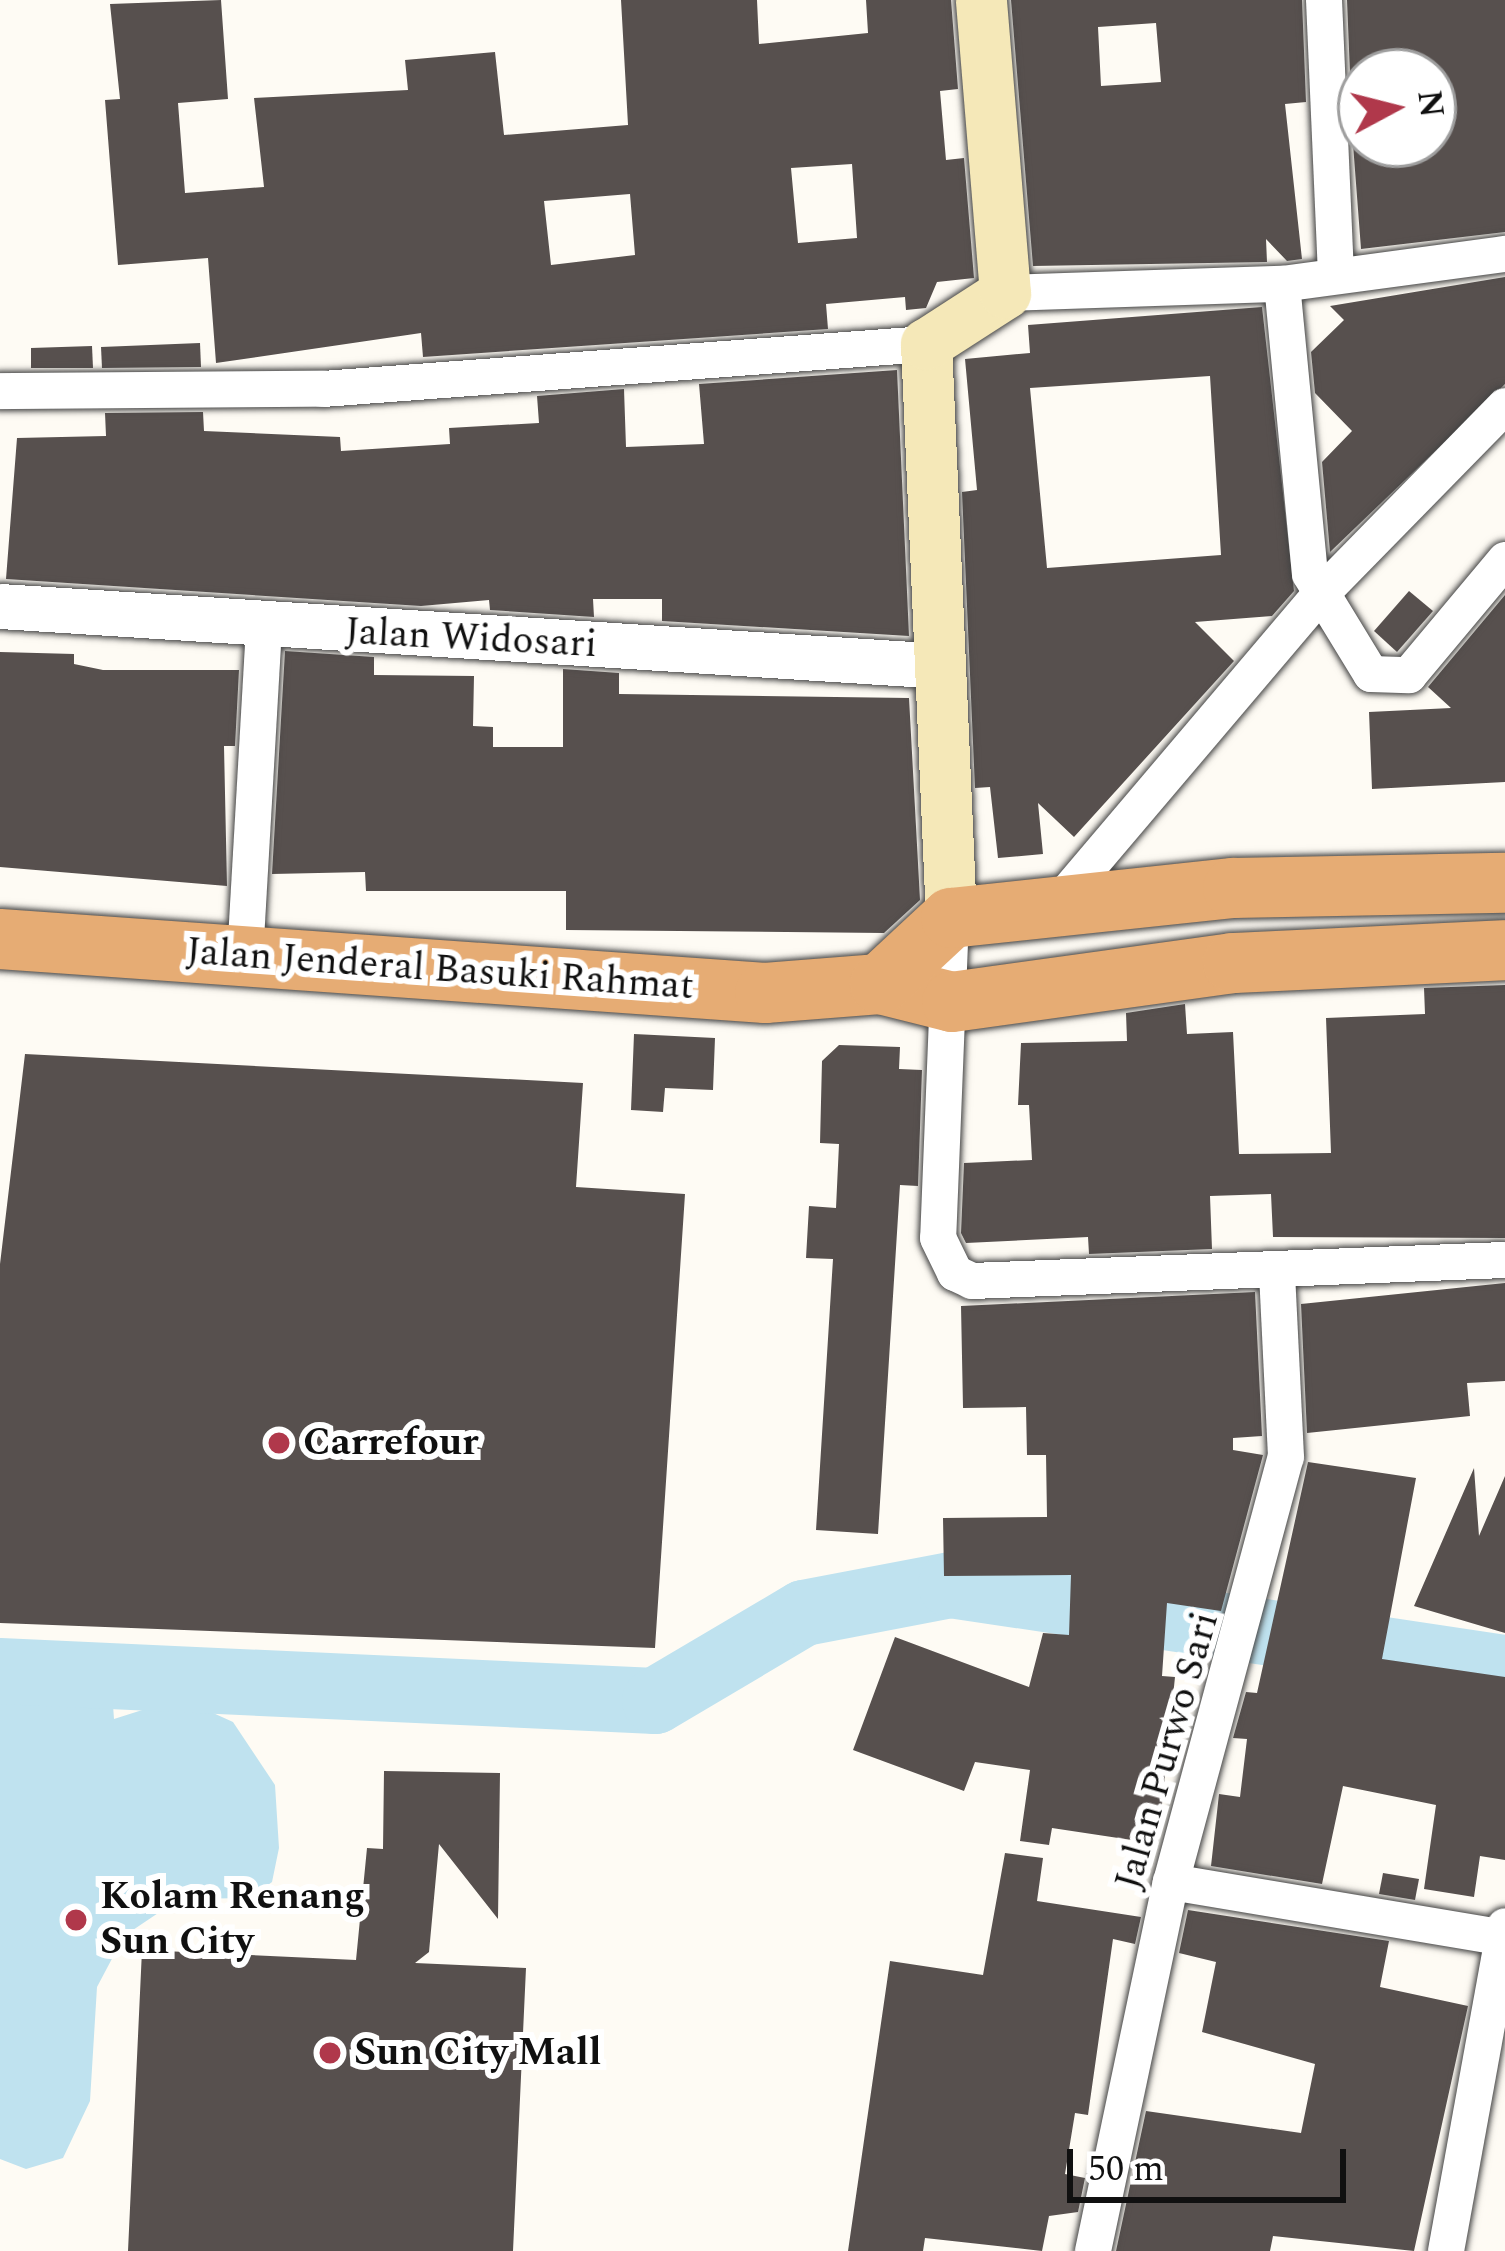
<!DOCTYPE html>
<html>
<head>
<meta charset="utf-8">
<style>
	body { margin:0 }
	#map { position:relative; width:1505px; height:2251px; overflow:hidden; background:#fefbf4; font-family:Spectral,serif }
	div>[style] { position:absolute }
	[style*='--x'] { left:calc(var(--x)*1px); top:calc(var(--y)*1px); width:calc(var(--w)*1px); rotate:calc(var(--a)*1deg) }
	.water>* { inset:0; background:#bfe2ef }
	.river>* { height:66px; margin:-33px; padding:0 33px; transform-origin:33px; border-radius:33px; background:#bfe2ef }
	.building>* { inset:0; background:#57504e }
	.roads { filter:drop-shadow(0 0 3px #434343) drop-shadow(0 0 3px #434343) }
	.minor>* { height:36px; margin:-18px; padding:0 18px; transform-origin:18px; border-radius:18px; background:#fff }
	.tertiary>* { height:45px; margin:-22.5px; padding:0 22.5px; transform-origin:22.5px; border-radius:22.5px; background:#fff }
	.secondary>* { height:51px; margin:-25.5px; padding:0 25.5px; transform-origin:25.5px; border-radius:25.5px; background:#f5e8b8 }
	.trunk>* { height:60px; margin:-30px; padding:0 30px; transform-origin:30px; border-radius:30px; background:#e6ac74 }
	.dots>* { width:33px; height:33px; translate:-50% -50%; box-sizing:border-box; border:6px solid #fff; border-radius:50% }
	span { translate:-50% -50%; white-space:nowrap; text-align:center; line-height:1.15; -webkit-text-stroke:12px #fff; paint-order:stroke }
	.street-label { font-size:39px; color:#101010 }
	.poi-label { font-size:39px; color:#101010; font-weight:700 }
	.left { translate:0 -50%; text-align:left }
	.north { position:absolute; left:1337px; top:48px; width:120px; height:120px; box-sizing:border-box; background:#fff; border:3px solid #9f9f9f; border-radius:50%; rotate:83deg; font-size:33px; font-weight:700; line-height:48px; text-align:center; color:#101010 }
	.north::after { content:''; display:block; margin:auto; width:42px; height:54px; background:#b0384b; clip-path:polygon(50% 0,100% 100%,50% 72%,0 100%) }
	.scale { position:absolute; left:1067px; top:2149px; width:279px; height:54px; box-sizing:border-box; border:6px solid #101010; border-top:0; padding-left:15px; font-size:36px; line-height:42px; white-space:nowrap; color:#101010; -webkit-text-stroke:9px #fff; paint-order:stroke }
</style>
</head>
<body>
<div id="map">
	<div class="water">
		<i style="clip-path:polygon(66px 1686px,112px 1691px,114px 1719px,180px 1698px,233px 1722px,275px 1785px,279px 1848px,272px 1882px,250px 1898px,179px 1899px,124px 1936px,97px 1987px,90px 2101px,63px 2158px,26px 2169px,0 2159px,0 1703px,58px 1703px)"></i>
	</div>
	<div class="river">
		<i style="--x:0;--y:1671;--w:656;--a:2.62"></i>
		<i style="--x:655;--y:1701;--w:173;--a:-30.6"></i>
		<i style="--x:804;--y:1613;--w:150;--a:-10.8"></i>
		<i style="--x:951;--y:1585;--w:560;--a:8.52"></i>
	</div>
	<div class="building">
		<i style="clip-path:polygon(evenodd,221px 0,228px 99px,178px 103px,185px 193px,264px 187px,254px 98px,408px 90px,405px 60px,495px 52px,504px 135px,628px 125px,621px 0,757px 0,759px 44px,868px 33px,866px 0,951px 0,958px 89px,940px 91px,946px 160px,964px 158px,974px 278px,937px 282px,926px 308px,906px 310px,905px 297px,826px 304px,828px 329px,423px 357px,421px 333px,216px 363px,208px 258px,118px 265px,105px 100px,120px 99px,110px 4px,221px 0,852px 164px,857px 238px,798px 243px,791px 168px,852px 164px,221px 0,630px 194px,635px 255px,551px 265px,544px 201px,630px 194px)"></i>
		<i style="clip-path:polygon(evenodd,1011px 0,1302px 0,1306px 102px,1285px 104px,1302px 259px,1287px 261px,1266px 239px,1267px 262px,1033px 266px,1011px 0,1156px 23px,1161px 82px,1101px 86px,1098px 27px,1156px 23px)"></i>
		<i style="clip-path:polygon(1347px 0,1505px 0,1505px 232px,1361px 249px,1353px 144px,1433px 144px,1433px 72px,1361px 72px,1361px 98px,1351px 98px)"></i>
		<i style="clip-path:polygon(1505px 277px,1505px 384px,1330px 552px,1322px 462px,1352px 431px,1315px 393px,1311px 352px,1344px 320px,1330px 306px)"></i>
		<i style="clip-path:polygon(evenodd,1262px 307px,1294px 591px,1272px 616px,1195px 622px,1234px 661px,1074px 837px,1038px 803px,1043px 854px,998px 858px,990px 787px,975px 788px,962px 492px,977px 490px,965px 359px,1030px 353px,1028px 325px,1262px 307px,1210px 376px,1221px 555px,1047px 568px,1030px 388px,1210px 376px)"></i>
		<i style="clip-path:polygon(200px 343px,201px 367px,102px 368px,101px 347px)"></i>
		<i style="clip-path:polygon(92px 346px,93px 368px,31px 368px,31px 348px)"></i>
		<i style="clip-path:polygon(897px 370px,909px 636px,662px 621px,662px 599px,593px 599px,594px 617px,490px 610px,489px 600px,421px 606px,6px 579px,17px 438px,106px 436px,105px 413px,203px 412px,204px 431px,340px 437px,341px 451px,450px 444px,449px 428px,539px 423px,537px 396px,624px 389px,626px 447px,704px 444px,699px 384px)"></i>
		<i style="clip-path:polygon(1409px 591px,1433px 611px,1397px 652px,1374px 631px)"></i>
		<i style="clip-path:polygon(1505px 595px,1505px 782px,1372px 789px,1369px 712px,1451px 708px,1428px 687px)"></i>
		<i style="clip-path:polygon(285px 651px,374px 657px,374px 675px,474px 676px,473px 726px,493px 727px,493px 747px,563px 747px,563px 669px,619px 673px,619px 694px,909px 698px,920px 900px,884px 933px,566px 930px,566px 891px,366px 891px,365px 872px,272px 874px)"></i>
		<i style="clip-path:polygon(0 652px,74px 654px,74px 664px,103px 670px,239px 670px,235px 746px,224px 746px,227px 886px,0 867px)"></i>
		<i style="clip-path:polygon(1505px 985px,1505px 1238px,1273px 1237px,1271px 1194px,1210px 1196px,1212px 1249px,1089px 1254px,1088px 1237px,966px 1243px,961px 1233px,964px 1163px,1032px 1160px,1029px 1105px,1018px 1105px,1021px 1043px,1127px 1041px,1126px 1013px,1185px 1004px,1187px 1034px,1233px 1032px,1239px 1154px,1331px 1153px,1326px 1018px,1425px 1014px,1424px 988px)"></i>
		<i style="clip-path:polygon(634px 1034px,715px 1038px,713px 1090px,665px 1088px,663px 1112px,631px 1110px)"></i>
		<i style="clip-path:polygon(839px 1045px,900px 1047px,899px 1069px,922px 1070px,918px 1186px,900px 1185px,878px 1534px,816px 1530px,833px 1259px,806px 1258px,809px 1206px,836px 1208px,839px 1144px,820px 1143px,822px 1061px)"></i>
		<i style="clip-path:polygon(25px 1054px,583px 1083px,576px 1187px,685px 1194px,655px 1648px,0 1623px,0 1264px)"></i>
		<i style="clip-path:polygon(1505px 1283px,1505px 1381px,1467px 1383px,1470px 1416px,1307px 1433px,1301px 1304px)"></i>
		<i style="clip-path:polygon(1255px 1292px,1262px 1436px,1233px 1438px,1233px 1450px,1263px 1455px,1221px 1611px,1167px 1603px,1162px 1676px,1175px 1677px,1158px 1844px,1052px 1828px,1049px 1845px,1020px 1841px,1030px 1770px,975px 1762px,964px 1791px,853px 1750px,895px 1637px,1029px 1687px,1043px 1633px,1069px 1635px,1071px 1575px,944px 1576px,943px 1518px,1047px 1517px,1046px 1455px,1027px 1455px,1026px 1407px,963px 1408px,961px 1306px)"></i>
		<i style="clip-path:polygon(1308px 1462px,1416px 1478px,1382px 1659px,1505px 1677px,1505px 1860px,1480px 1856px,1474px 1897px,1424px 1889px,1436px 1805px,1343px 1786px,1322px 1884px,1211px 1866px,1219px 1794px,1240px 1797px,1247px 1739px,1233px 1738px,1246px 1692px,1257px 1693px)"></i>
		<i style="clip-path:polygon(1474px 1468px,1479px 1536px,1505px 1476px,1505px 1633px,1414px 1606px)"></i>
		<i style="clip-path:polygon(384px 1771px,500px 1773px,498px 1919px,439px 1844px,429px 1952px,415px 1963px,526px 1968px,513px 2251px,128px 2251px,142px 1950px,356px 1960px,367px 1848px,383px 1849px)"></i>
		<i style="clip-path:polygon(1005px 1853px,1043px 1858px,1037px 1901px,1141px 1917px,1135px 1944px,1113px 1939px,1088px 2115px,1075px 2113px,1065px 2174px,1085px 2178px,1078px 2212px,1049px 2216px,1042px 2251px,925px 2238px,923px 2251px,848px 2251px,890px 1961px,983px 1975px)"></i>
		<i style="clip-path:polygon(1383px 1873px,1419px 1879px,1415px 1900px,1379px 1894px)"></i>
		<i style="clip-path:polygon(1188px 1910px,1389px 1941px,1380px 1987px,1468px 2006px,1414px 2251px,1273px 2236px,1270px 2251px,1116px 2251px,1146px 2111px,1301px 2133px,1315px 2064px,1202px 2032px,1216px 1962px,1179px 1953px)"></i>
	</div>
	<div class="roads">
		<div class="minor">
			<i style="--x:1324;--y:0;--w:272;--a:87.5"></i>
			<i style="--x:1282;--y:284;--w:291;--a:84.5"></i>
			<i style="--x:1310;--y:574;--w:117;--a:58.6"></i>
			<i style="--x:1371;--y:674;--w:38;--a:2"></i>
			<i style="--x:1409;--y:675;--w:150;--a:-50.1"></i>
			<i style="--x:1005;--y:293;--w:277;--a:-1.9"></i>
			<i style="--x:1282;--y:284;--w:225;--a:-7.7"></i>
			<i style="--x:0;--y:391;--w:323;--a:-0.4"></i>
			<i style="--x:323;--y:389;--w:605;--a:-4.27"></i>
			<i style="--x:1055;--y:907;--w:407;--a:-49.7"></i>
			<i style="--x:1318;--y:597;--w:267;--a:-45.6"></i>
			<i style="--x:951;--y:918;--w:320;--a:92.3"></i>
			<i style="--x:938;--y:1238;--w:39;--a:64"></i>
			<i style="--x:955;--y:1273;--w:19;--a:25"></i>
			<i style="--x:972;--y:1281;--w:533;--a:-2.26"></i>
			<i style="--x:245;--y:957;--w:331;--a:-86.7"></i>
			<i style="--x:1171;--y:1882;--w:339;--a:9.5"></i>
			<i style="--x:1093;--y:2251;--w:377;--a:-78.1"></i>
			<i style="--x:1171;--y:1882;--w:440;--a:-74.9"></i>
			<i style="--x:1286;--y:1457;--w:185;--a:-92.8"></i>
			<i style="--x:1446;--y:2251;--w:330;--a:-79.7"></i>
		</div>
		<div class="tertiary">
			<i style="--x:0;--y:606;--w:945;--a:3.64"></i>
		</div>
		<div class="secondary">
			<i style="--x:951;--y:918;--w:575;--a:-92.49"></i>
			<i style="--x:926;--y:344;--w:94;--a:-32.8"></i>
			<i style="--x:1005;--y:293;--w:294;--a:-94.7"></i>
		</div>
		<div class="trunk">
			<i style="--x:0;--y:939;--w:767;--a:4.04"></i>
			<i style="--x:765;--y:993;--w:115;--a:-4.5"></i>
			<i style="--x:880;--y:984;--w:74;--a:14"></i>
			<i style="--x:952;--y:1002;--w:284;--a:-7.9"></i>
			<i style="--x:1233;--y:963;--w:272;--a:-2.7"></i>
			<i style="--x:880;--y:984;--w:97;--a:-42.9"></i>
			<i style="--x:951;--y:918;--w:284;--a:-6.1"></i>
			<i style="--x:1233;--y:888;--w:272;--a:-1.1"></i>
		</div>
	</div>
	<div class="dots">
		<i style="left:279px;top:1443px;background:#b0384b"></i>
		<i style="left:76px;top:1920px;background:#b0384b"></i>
		<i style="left:330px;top:2053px;background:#b0384b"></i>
	</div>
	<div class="street-label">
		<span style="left:471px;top:639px;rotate:3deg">Jalan Widosari</span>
		<span style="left:440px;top:970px;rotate:4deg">Jalan Jenderal Basuki Rahmat</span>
		<span style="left:1168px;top:1751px;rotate:-74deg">Jalan Purwo Sari</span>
	</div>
	<div class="poi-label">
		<span class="left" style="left:303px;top:1443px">Carrefour</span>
		<span class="left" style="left:100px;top:1920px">Kolam Renang<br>Sun City</span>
		<span class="left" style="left:354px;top:2053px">Sun City Mall</span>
	</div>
	<div class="north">N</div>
	<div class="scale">50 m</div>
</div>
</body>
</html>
